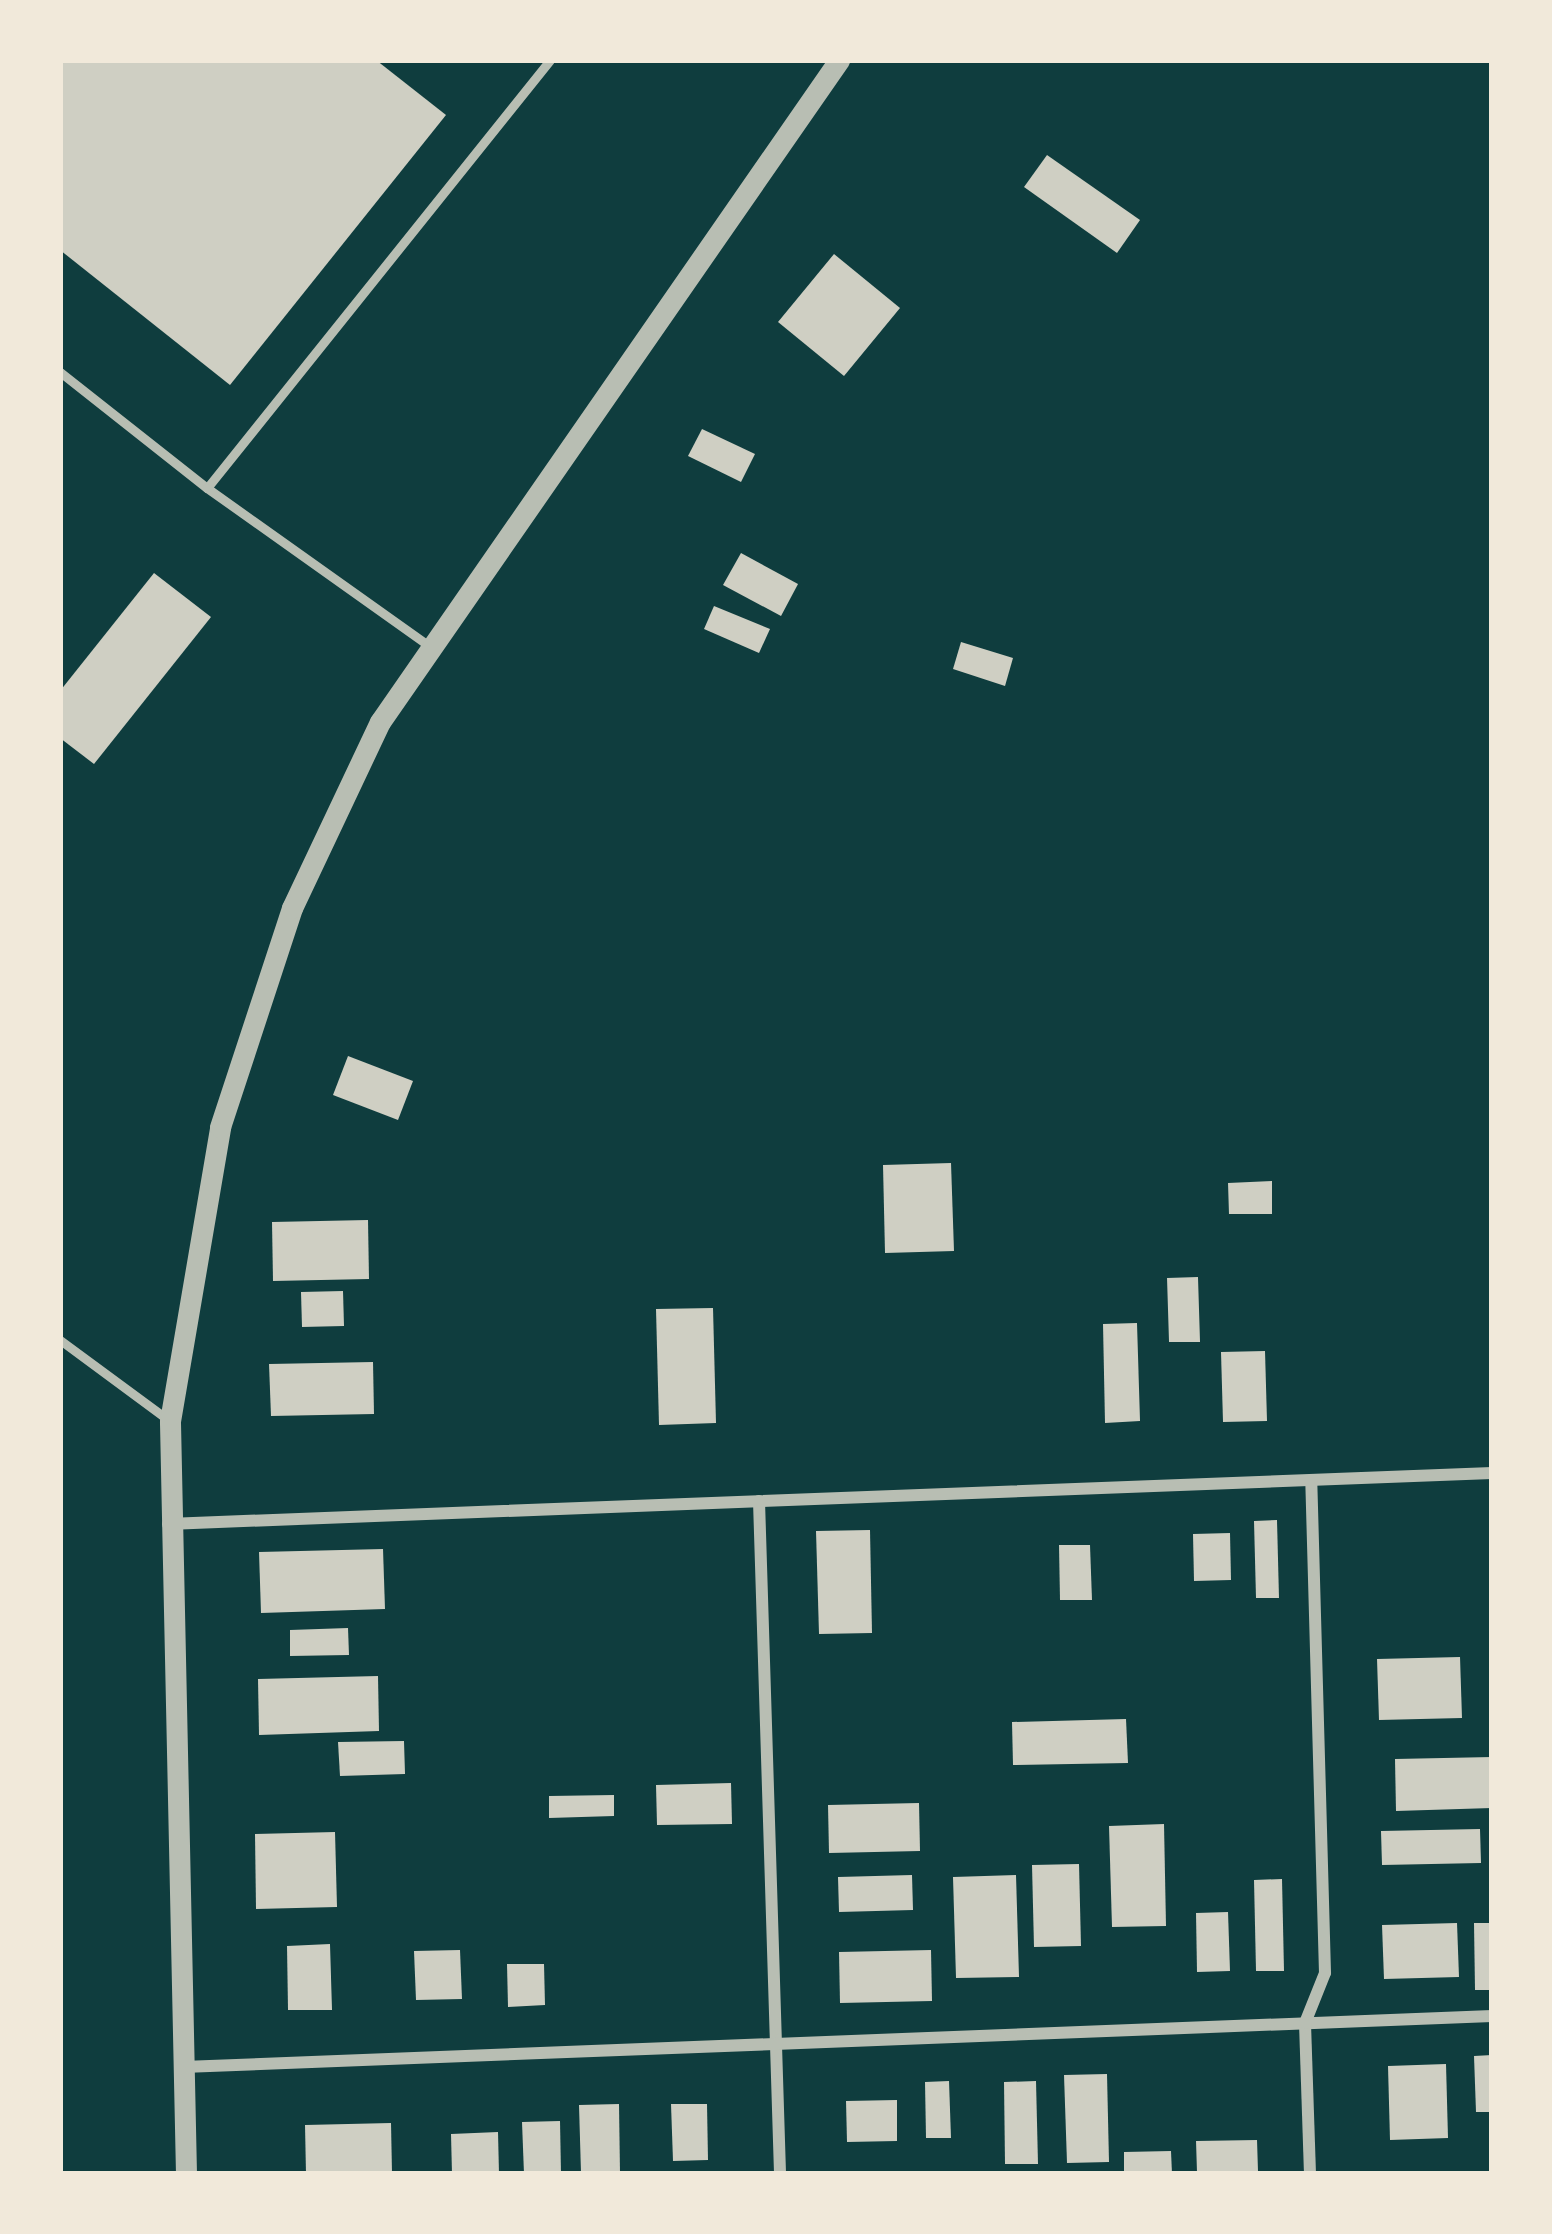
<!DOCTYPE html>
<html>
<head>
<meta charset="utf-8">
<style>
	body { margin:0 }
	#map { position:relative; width:1552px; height:2234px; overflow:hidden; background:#0f3d3e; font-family:"Sofia Sans Condensed",sans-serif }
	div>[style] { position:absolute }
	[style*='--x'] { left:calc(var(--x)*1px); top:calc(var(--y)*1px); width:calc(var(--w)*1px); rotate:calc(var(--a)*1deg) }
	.building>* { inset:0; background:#cfcfc3 }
	.service>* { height:9px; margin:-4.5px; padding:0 4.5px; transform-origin:4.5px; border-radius:4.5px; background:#b8beb3 }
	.minor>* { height:12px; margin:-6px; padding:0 6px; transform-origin:6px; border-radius:6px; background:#b8beb3 }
	.tertiary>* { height:21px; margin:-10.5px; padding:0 10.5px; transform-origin:10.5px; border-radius:10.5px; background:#b8beb3 }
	span { translate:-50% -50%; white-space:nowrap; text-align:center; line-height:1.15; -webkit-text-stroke:12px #f1e9da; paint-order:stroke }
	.frame { position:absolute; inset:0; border:63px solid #f1e9da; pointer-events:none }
</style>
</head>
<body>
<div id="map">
	<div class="building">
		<i style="clip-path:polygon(60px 60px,376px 60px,446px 115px,230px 385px,60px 250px)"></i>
		<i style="clip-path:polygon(1047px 155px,1140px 220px,1117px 253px,1024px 187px)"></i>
		<i style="clip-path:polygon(834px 254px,900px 308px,844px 376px,778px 322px)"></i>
		<i style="clip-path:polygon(702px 429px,755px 454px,741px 482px,688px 456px)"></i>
		<i style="clip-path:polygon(741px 553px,798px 584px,781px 616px,723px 585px)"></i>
		<i style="clip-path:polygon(154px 573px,211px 617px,94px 764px,60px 738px,60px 691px)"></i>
		<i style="clip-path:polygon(714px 606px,770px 629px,759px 653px,704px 629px)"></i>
		<i style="clip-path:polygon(961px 642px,1013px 658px,1005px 686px,953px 669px)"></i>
		<i style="clip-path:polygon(348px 1056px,413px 1081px,398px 1120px,333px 1095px)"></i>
		<i style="clip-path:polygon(951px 1163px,954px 1251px,885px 1253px,883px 1165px)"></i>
		<i style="clip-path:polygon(1272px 1181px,1272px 1214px,1229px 1214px,1228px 1183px)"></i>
		<i style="clip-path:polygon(368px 1220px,369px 1279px,273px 1281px,272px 1222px)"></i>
		<i style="clip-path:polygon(1198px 1277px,1200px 1342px,1169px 1342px,1167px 1278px)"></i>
		<i style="clip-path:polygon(343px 1291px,344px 1326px,302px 1327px,301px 1292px)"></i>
		<i style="clip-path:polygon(713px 1308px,716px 1423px,659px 1425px,656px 1309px)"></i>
		<i style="clip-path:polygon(1137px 1323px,1140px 1421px,1105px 1423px,1103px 1324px)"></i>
		<i style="clip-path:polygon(1265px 1351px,1267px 1421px,1223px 1422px,1221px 1352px)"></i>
		<i style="clip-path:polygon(373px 1362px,374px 1414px,271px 1416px,269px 1364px)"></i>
		<i style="clip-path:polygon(1277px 1520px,1279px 1598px,1256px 1598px,1254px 1521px)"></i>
		<i style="clip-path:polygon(870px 1530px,872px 1633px,819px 1634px,816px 1531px)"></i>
		<i style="clip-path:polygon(1230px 1533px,1231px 1580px,1194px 1581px,1193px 1534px)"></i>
		<i style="clip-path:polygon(1059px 1545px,1090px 1545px,1092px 1600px,1060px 1600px)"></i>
		<i style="clip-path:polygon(383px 1549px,385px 1609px,261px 1613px,259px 1552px)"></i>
		<i style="clip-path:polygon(348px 1628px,349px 1655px,290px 1656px,290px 1630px)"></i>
		<i style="clip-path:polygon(1460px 1657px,1462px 1718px,1379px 1720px,1377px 1659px)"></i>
		<i style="clip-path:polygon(378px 1676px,379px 1731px,259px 1735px,258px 1679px)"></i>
		<i style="clip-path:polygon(1126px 1719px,1128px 1763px,1013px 1765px,1012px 1722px)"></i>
		<i style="clip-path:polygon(404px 1741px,405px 1774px,340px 1776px,338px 1742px)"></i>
		<i style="clip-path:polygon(1492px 1757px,1492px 1808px,1396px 1811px,1395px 1759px)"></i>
		<i style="clip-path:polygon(731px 1783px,732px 1824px,657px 1825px,656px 1785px)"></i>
		<i style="clip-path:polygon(614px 1795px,614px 1816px,549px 1818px,549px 1796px)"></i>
		<i style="clip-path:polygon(919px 1803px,920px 1851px,829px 1853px,828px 1805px)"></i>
		<i style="clip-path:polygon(1164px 1824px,1166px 1926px,1112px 1927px,1109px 1826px)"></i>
		<i style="clip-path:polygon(1480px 1829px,1481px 1863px,1382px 1865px,1381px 1831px)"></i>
		<i style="clip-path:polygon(335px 1832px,337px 1907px,256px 1909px,255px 1834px)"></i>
		<i style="clip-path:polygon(1079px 1864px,1081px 1946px,1034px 1947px,1032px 1865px)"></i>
		<i style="clip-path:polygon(912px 1875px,913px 1910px,839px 1912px,838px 1877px)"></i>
		<i style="clip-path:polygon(1016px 1875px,1019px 1977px,956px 1978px,953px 1877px)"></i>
		<i style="clip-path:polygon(1282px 1879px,1284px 1971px,1256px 1971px,1254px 1880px)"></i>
		<i style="clip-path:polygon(1228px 1912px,1230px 1971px,1197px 1972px,1196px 1913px)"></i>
		<i style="clip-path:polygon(1457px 1923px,1459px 1977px,1384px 1979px,1382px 1925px)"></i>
		<i style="clip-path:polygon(1474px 1923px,1492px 1923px,1492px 1990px,1475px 1990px)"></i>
		<i style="clip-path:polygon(330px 1944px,332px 2010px,288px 2010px,287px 1946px)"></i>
		<i style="clip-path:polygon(460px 1950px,462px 1999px,416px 2000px,414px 1951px)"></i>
		<i style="clip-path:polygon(931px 1950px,932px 2001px,840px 2003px,839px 1952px)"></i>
		<i style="clip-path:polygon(507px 1964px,544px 1964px,545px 2005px,508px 2007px)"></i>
		<i style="clip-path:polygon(1492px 2055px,1492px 2112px,1476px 2112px,1474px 2056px)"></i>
		<i style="clip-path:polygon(1446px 2064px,1448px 2138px,1390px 2140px,1388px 2066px)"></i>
		<i style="clip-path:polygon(1107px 2074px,1109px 2162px,1067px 2163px,1064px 2075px)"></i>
		<i style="clip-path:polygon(949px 2081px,951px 2138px,926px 2138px,925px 2082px)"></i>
		<i style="clip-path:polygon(1036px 2081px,1038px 2164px,1005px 2164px,1004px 2082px)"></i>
		<i style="clip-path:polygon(897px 2100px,897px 2141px,847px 2142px,846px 2101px)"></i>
		<i style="clip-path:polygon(619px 2104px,620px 2173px,581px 2173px,579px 2105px)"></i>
		<i style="clip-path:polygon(671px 2104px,707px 2104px,708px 2160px,673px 2161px)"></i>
		<i style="clip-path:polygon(560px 2121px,561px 2174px,524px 2174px,522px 2122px)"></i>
		<i style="clip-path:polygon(391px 2123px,392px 2173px,306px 2174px,305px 2125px)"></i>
		<i style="clip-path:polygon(498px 2132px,499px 2174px,452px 2174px,451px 2134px)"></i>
		<i style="clip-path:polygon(1257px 2140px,1258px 2171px,1197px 2173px,1196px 2141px)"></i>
		<i style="clip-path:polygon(1171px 2151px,1172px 2174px,1124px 2174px,1124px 2152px)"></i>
	</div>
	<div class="service">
		<i style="--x:60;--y:372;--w:187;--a:38.3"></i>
		<i style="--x:207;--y:488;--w:548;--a:-51.29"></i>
		<i style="--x:207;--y:488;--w:275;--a:35.4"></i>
		<i style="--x:60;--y:1340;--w:137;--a:36.4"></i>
	</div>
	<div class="minor">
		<i style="--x:759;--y:1501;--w:673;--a:88.21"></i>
		<i style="--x:168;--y:1524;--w:1325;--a:-2.21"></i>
		<i style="--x:183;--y:2067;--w:1310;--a:-2.23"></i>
		<i style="--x:1310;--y:2174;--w:151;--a:-91.9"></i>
		<i style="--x:1305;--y:2023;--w:54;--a:-68.2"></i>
		<i style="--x:1325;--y:1973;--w:493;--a:-91.6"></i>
	</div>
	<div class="tertiary">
		<i style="--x:186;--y:2174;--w:753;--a:-91.22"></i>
		<i style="--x:170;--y:1421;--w:298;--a:-80.3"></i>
		<i style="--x:220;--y:1127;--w:231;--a:-71.8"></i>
		<i style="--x:292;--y:908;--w:206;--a:-64.7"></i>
		<i style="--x:380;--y:722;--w:806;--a:-55.26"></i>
	</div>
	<div class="frame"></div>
</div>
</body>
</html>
